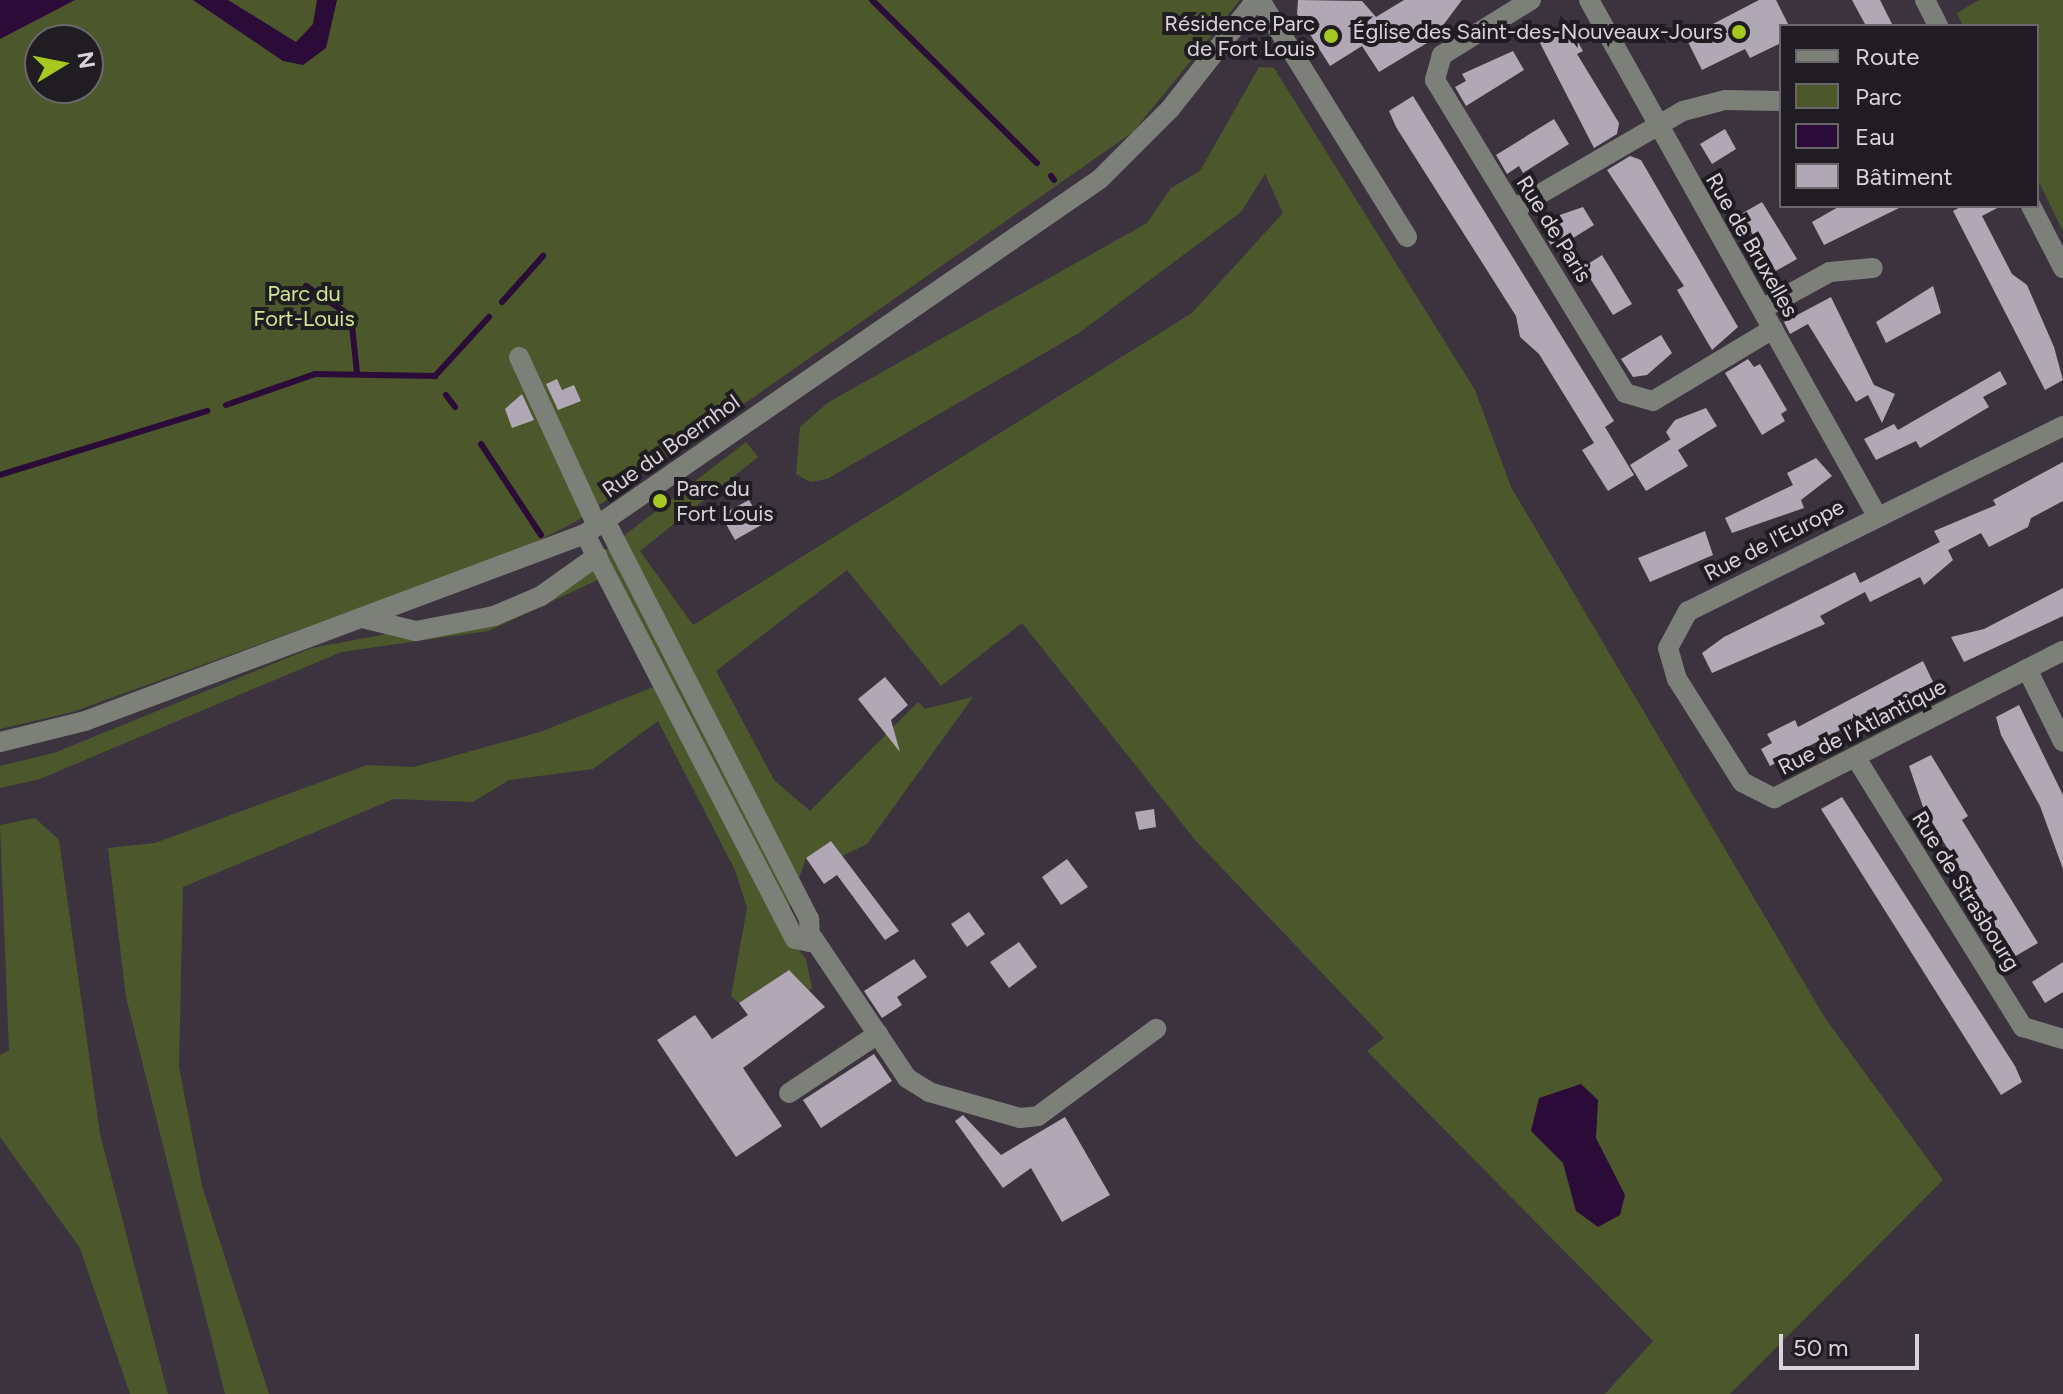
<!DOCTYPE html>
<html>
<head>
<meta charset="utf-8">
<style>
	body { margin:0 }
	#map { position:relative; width:2063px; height:1394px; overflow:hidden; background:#3b343f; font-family:Figtree,sans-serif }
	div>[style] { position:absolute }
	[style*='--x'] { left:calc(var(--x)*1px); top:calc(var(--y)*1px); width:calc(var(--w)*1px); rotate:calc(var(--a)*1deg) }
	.green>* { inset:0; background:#4c582c }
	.water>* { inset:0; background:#2b0b37 }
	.stream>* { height:6px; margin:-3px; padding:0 3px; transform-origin:3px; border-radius:3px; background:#2b0b37 }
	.building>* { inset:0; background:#b1a8b5 }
	.minor>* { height:20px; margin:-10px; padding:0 10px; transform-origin:10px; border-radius:10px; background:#7d7f79 }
	.dots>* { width:22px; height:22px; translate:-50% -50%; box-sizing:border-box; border:4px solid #201d22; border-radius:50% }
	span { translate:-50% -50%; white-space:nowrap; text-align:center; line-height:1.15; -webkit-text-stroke:8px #201d22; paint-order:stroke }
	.poi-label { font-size:22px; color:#d9d4db }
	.right { translate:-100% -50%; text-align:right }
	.left { translate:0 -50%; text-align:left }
	.street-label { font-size:22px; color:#d9d4db }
	.park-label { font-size:22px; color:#d0e991 }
	.legend { position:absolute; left:1779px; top:24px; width:260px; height:184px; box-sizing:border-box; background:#201d22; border:2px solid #6a666c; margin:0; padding:10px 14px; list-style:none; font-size:24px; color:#d9d4db }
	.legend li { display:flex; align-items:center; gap:16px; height:40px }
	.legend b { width:40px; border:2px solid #6a666c }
	.north { position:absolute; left:24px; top:24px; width:80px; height:80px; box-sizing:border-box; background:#201d22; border:2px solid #6a666c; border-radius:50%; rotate:80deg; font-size:22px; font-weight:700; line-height:32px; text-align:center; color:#d9d4db }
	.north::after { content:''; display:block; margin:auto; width:28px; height:36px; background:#a6c821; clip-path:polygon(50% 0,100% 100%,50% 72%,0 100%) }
	.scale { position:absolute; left:1779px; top:1334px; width:140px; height:36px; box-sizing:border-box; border:4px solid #d9d4db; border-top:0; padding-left:10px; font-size:24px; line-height:28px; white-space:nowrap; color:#d9d4db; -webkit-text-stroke:6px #201d22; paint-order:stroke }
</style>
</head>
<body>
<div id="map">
	<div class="green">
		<i style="clip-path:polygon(evenodd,0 0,1240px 0,1133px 132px,575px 522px,520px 550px,72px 712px,0 729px,0 0,40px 40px,88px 40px,88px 88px,40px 88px,40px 40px)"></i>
		<i style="clip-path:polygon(1979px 0,2063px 0,2063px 231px,2037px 178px,2037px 26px,1963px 26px,1957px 13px)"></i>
		<i style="clip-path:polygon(1259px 67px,1274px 68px,1475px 390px,1511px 487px,1825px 1018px,1943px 1180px,1730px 1394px,1605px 1394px,1653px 1341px,1367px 1051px,1384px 1038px,1196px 841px,1022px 623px,941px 686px,847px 570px,716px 671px,774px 780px,810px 811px,918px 702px,925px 709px,973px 697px,867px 844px,842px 856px,831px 841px,806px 858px,790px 904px,789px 938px,806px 959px,812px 988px,804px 994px,788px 970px,739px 1003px,731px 996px,747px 908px,735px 870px,658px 721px,593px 769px,509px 780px,473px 802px,394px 799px,183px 887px,179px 1067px,202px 1186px,269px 1394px,225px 1394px,126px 997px,108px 848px,155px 843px,367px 765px,414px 767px,540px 732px,661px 684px,606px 576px,488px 631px,341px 652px,40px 779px,0 788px,0 766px,54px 753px,312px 648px,531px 607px,746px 442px,758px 457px,640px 551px,693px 625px,1192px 313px,1283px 213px,1265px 174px,1241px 212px,1079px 333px,827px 479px,810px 482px,796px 474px,800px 427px,829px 402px,1147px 223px,1171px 188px,1200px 171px)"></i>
		<i style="clip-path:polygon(35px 818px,59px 840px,100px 1134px,168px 1394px,130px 1394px,80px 1248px,0 1137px,0 1055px,9px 1050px,0 825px)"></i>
	</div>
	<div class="water">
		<i style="clip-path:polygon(0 0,75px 0,0 39px)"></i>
		<i style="clip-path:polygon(193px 0,228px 0,296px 42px,313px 24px,317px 0,337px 0,326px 48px,303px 65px,283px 61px)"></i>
		<i style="clip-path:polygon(1581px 1084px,1598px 1100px,1596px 1138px,1625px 1195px,1620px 1215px,1598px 1227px,1576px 1211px,1563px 1163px,1531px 1131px,1539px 1098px)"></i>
	</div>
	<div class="stream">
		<i style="--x:872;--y:0;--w:232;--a:44.7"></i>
		<i style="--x:1051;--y:176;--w:5;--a:53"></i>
		<i style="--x:306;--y:286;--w:54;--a:33.7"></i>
		<i style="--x:351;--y:316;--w:57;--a:84"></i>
		<i style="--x:502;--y:302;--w:62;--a:-48.3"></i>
		<i style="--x:446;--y:395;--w:15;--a:53"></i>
		<i style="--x:226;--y:405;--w:94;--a:-19.2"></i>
		<i style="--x:315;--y:374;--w:120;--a:1"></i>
		<i style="--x:435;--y:376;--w:80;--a:-47.5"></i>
		<i style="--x:481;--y:444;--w:109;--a:56.6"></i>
		<i style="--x:0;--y:475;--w:217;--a:-17.2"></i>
	</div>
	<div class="building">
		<i style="clip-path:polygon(1298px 0,1362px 1px,1376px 17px,1404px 0,1462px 0,1432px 40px,1379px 72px,1362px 46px,1330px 66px,1297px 14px)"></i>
		<i style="clip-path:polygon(1759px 0,1776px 0,1789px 26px,1781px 26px,1781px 43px,1750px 58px,1745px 49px,1702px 70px,1686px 38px)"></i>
		<i style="clip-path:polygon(1852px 0,1880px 0,1893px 26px,1866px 26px)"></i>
		<i style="clip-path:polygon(1564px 31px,1574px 35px,1583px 51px,1577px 54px,1619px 123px,1617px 134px,1594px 148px,1540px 43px)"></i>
		<i style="clip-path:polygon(1513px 51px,1524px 70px,1466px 106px,1455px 87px,1466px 81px,1462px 74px)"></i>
		<i style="clip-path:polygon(1413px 96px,1614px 421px,1605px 427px,1634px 475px,1608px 491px,1582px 450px,1594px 443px,1539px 354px,1520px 337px,1516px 316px,1396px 127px,1389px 111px)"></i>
		<i style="clip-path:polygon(1554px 119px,1569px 144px,1523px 173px,1519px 166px,1507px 174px,1496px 155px)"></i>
		<i style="clip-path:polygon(1725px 129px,1736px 149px,1712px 164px,1700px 144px)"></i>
		<i style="clip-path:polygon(1630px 156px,1641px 160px,1738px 327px,1712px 350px,1677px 290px,1684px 286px,1607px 170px)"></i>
		<i style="clip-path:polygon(1762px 202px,1797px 259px,1774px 272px,1741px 214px)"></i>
		<i style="clip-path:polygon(1840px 206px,1903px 206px,1824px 245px,1812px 222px)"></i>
		<i style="clip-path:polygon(1962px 206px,2001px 206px,1982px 216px,2012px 274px,2027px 285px,2054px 347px,2063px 380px,2045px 390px,1953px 211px)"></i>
		<i style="clip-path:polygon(1583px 207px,1594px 225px,1554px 250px,1543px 232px,1555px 224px,1551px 218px)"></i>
		<i style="clip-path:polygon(1602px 255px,1632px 304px,1613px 315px,1583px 267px)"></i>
		<i style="clip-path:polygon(1933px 286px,1941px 313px,1886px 343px,1876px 322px)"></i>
		<i style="clip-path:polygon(1831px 297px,1874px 385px,1895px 394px,1882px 423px,1868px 395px,1856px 402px,1808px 324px,1790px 334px,1784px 322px)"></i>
		<i style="clip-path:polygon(1661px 335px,1672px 353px,1647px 375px,1633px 377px,1621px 359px)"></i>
		<i style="clip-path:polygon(1748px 359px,1754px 367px,1760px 364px,1787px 410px,1781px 414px,1785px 421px,1762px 435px,1725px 373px)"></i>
		<i style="clip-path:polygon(2000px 371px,2007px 384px,1983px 397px,1989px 407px,1920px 448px,1916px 441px,1876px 460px,1864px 439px,1894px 424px,1898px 430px)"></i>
		<i style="clip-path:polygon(557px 379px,562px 390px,574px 385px,581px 401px,558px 410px,546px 384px)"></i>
		<i style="clip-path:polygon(522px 394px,534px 420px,512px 428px,505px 409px)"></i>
		<i style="clip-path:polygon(1706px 408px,1717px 426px,1678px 450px,1688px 466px,1646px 491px,1630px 465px,1671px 439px,1674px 445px,1666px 432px,1675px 420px)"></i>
		<i style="clip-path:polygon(1816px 458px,1832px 476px,1801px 500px,1804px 508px,1732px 533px,1725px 518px,1793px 485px,1787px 473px)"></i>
		<i style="clip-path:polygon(2063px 462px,2063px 501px,2031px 518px,2028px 527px,1989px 547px,1981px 533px,1948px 550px,1953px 560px,1924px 585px,1920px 577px,1870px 602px,1865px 592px,1820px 616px,1825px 624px,1712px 673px,1702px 653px,1724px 637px,1855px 572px,1860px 583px,1940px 542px,1934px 531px,1996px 505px,1993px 500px)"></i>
		<i style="clip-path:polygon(749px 500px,763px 524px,735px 540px,721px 515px)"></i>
		<i style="clip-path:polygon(1705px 531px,1713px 555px,1650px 582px,1638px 558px)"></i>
		<i style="clip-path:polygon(2063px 588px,2063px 616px,1964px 662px,1951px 637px,1984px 629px)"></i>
		<i style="clip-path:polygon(1923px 661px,1933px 682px,1770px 766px,1761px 749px,1772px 743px,1767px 734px,1795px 720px,1798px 727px)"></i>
		<i style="clip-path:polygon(885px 677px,908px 705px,891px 720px,900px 752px,858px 699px)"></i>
		<i style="clip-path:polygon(2019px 705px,2063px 795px,2063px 869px,2040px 806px,2001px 735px,1996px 717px)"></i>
		<i style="clip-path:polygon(1931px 755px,1968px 816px,1962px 820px,2038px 943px,2014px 957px,1924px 810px,1909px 766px)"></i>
		<i style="clip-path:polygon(1842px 797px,2015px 1066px,2022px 1082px,2001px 1095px,1821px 809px)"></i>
		<i style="clip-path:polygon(1154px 809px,1156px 827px,1139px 830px,1135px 812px)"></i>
		<i style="clip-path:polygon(831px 841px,899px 931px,885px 940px,837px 875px,824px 884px,806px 858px)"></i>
		<i style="clip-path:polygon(1067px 859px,1088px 887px,1061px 905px,1042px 877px)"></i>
		<i style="clip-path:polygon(969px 912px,985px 934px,967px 947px,951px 924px)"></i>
		<i style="clip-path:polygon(1019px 942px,1037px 967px,1009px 988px,990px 962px)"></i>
		<i style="clip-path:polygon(914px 959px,927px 977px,897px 997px,902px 1005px,882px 1018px,864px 991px)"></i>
		<i style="clip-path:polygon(2063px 962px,2063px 992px,2045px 1003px,2032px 982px)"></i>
		<i style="clip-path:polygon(789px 970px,825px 1007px,743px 1068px,782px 1126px,736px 1157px,657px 1040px,695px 1015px,712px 1039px,748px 1015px,739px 1003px)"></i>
		<i style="clip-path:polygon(874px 1054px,892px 1081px,821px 1128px,803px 1100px)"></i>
		<i style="clip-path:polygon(963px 1115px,1001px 1155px,1065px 1117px,1110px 1195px,1062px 1222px,1031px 1168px,1003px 1188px,955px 1121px)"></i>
	</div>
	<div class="minor">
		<i style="--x:1260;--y:0;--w:279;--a:58.2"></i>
		<i style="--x:1531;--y:0;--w:105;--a:148.3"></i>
		<i style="--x:1442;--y:55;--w:26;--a:106"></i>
		<i style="--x:1435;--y:80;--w:366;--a:58.7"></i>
		<i style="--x:1625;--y:393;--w:29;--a:16"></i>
		<i style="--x:1653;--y:401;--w:140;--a:-31"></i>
		<i style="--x:1589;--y:0;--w:589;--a:60.82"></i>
		<i style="--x:1925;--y:0;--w:29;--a:63"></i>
		<i style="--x:2031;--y:206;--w:70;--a:62.7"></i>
		<i style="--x:1514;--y:209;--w:195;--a:-30.1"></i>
		<i style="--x:1683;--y:111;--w:43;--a:-14.7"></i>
		<i style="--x:1725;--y:100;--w:56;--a:1"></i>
		<i style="--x:1762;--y:309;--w:77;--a:-28.6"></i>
		<i style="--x:1830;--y:272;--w:43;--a:-5.3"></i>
		<i style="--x:519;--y:357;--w:186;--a:65.2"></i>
		<i style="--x:2063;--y:426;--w:418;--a:153.7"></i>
		<i style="--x:1688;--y:611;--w:42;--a:118.4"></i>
		<i style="--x:1668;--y:648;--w:32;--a:74"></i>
		<i style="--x:1677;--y:679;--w:122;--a:57.7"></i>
		<i style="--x:1742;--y:782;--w:36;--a:27"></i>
		<i style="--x:1774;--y:798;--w:324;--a:-27"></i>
		<i style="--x:585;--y:534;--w:456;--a:62.6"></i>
		<i style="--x:795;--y:939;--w:15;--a:11"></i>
		<i style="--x:810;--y:942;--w:23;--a:-92"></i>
		<i style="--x:809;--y:919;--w:447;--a:-117.1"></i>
		<i style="--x:366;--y:619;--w:51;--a:13.5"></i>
		<i style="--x:416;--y:631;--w:79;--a:-10.9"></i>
		<i style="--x:494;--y:616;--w:51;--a:-23.1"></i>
		<i style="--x:541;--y:596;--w:69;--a:-35.5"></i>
		<i style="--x:2027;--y:669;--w:81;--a:63.7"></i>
		<i style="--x:0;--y:742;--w:88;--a:-13.9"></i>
		<i style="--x:85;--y:721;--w:534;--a:-20.51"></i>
		<i style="--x:585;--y:534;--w:625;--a:-34.58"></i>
		<i style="--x:1100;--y:179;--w:99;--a:-45"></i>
		<i style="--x:1170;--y:109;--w:139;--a:-51.7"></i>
		<i style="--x:1856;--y:758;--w:317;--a:58.2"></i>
		<i style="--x:2023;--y:1027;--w:42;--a:16.7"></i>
		<i style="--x:813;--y:938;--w:169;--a:56.1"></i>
		<i style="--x:907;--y:1078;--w:26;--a:32"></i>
		<i style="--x:929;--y:1092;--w:95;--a:15.9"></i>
		<i style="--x:1020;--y:1118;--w:18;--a:-6"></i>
		<i style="--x:1038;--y:1116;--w:147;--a:-36.4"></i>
		<i style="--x:789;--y:1093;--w:107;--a:-33.5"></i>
	</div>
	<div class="dots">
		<i style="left:1739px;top:32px;background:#a6c821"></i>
		<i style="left:1331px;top:36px;background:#a6c821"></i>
		<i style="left:660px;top:501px;background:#a6c821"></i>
	</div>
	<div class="poi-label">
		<span class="right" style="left:1315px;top:36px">Résidence Parc<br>de Fort Louis</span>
		<span class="right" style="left:1723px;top:32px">Église des Saint-des-Nouveaux-Jours</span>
		<span class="left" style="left:676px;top:501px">Parc du<br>Fort Louis</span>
	</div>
	<div class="street-label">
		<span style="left:1554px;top:229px;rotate:58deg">Rue de Paris</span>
		<span style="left:1752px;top:245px;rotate:60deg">Rue de Bruxelles</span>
		<span style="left:671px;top:446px;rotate:-35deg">Rue du Boernhol</span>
		<span style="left:1774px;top:540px;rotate:-27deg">Rue de l'Europe</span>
		<span style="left:1862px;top:727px;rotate:-27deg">Rue de l'Atlantique</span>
		<span style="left:1966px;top:891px;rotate:58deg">Rue de Strasbourg</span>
	</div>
	<div class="park-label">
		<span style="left:304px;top:306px">Parc du<br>Fort-Louis</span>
	</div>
	<ul class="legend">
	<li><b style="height:10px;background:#7d7f79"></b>Route</li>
	<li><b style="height:22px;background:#4c582c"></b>Parc</li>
	<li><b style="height:22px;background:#2b0b37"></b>Eau</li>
	<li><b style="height:22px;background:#b1a8b5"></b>Bâtiment</li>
	</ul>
	<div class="north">N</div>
	<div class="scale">50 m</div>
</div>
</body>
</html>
